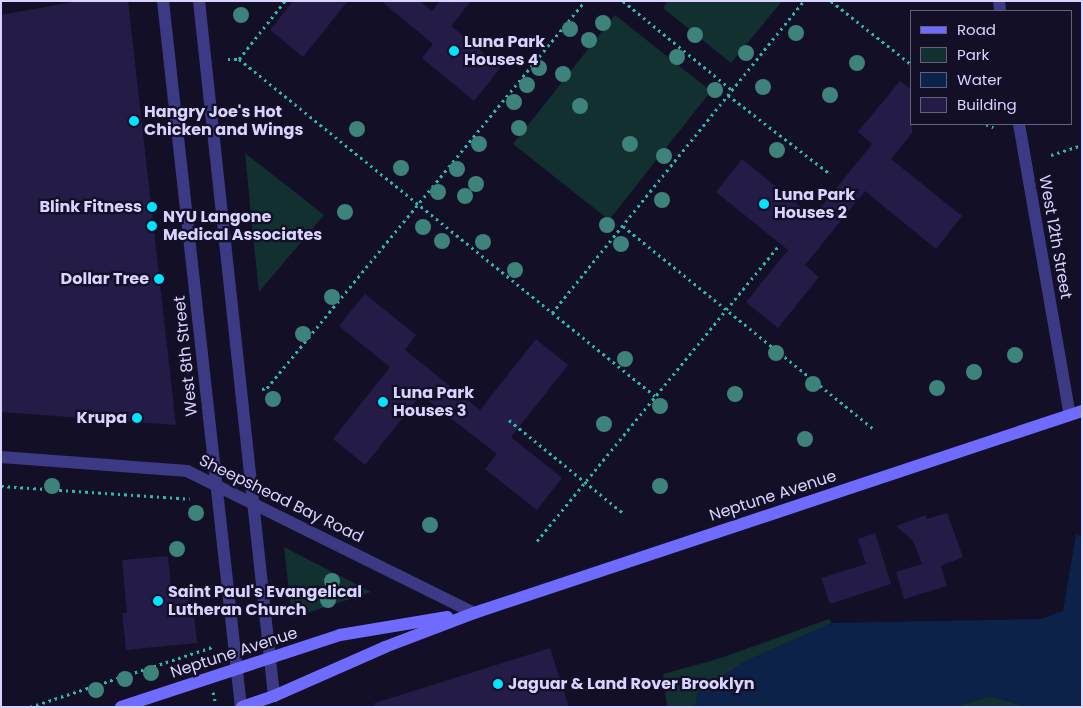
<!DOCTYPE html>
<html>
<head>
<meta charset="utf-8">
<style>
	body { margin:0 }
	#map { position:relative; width:1083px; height:708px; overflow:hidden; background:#130f26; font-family:Poppins,sans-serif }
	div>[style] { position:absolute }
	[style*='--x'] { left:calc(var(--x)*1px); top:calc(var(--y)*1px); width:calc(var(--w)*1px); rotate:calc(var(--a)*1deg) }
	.green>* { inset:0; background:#12302f }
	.water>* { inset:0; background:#0c2248 }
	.building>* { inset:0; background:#241b47 }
	.path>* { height:3px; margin-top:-1.5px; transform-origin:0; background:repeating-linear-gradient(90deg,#2fb8b0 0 2.5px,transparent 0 6.5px) }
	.minor>* { height:12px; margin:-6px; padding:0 6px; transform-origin:6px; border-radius:6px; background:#3d3a85 }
	.secondary>* { height:12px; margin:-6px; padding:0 6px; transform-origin:6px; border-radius:6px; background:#6f6bff }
	.trees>* { width:16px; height:16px; margin:-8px; border-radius:50%; background:#3d827b }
	.dots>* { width:14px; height:14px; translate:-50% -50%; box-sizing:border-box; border:2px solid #130f26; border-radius:50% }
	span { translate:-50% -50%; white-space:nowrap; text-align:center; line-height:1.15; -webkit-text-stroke:4.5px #130f26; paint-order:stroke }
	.poi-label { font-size:16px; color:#d9d4ff; font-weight:700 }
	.left { translate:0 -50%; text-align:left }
	.right { translate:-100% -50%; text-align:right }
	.street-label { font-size:16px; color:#d9d4ff }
	.frame { position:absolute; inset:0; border:2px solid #d9d4ff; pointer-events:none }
	.legend { position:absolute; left:910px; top:10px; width:162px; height:115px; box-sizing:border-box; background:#130f26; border:1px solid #625e7d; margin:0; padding:6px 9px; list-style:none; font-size:15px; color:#d9d4ff }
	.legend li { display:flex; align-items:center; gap:10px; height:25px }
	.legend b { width:25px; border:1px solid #625e7d }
</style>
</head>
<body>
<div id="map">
	<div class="green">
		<i style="clip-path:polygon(668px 1px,782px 1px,731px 63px,663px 8px)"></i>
		<i style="clip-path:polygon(615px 15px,711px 91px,609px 220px,513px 144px)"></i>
		<i style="clip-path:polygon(245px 153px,324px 215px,259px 292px,252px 226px)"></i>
		<i style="clip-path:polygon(284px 547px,371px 592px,292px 618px)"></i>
		<i style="clip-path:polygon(829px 619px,832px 623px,744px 662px,698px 692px,695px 707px,667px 707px,663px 674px,721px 658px)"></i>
		<i style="clip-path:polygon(990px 696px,1028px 707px,953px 707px)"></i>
	</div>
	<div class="water">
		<i style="clip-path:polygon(1076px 534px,1082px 537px,1082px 707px,1028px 707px,990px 696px,953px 707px,695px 707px,698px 692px,744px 662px,832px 623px,1042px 619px,1063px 611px)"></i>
	</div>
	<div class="building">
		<i style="clip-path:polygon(78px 1px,128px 1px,176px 425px,1px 412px,1px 15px)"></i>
		<i style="clip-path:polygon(293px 1px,348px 1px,303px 57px,270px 30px)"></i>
		<i style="clip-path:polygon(381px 1px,420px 1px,432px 11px,440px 1px,471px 1px,451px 26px,501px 67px,474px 101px,422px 58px,433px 44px)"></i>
		<i style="clip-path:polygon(900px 81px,912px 90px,912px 133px,891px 159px,962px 216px,936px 249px,865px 191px,805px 265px,819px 277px,778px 328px,746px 302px,788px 250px,716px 192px,742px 159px,813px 217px,872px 144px,858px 132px)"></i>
		<i style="clip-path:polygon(365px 294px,416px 335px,405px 350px,480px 410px,536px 339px,568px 365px,511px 437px,562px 478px,537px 510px,485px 469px,497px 454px,421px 395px,365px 465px,333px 439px,390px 367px,339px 326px)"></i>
		<i style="clip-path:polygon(947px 513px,963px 557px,941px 566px,947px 586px,904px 599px,896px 572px,922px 564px,913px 541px,896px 526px,926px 515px,927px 519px)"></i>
		<i style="clip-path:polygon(875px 533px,891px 584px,830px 604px,821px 578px,866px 564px,858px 539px)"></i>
		<i style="clip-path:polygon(168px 556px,172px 596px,188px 595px,189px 606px,193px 606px,197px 643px,126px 650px,122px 613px,127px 613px,122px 560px)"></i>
		<i style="clip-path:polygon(550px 648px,569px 707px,375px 707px,375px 703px)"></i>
	</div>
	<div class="path">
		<i style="--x:623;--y:1;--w:141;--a:39.2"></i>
		<i style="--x:831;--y:1;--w:103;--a:38.3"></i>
		<i style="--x:228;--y:59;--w:11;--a:0"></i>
		<i style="--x:239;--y:59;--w:535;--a:39.01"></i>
		<i style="--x:239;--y:59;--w:74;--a:-51.6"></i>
		<i style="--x:728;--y:95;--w:128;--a:37.7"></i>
		<i style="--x:986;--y:124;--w:8;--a:23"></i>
		<i style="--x:1051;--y:155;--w:33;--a:-18"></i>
		<i style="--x:623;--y:226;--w:324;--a:39"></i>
		<i style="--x:552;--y:313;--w:401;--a:-51.1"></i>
		<i style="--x:262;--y:389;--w:5;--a:-11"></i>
		<i style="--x:267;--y:388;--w:501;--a:-50.59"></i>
		<i style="--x:509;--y:420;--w:147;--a:39.2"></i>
		<i style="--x:1;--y:486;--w:189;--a:3.9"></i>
		<i style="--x:537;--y:541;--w:382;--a:-50.7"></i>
		<i style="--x:213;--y:692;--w:9;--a:77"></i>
		<i style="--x:30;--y:707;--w:192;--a:-18.2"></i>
	</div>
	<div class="minor">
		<i style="--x:163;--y:1;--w:710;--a:83.7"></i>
		<i style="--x:199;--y:1;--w:699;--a:83.84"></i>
		<i style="--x:999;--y:1;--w:10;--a:84"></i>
		<i style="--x:1019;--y:124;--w:295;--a:80.1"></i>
		<i style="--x:1;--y:457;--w:187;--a:4.3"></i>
		<i style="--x:187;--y:471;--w:320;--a:26.3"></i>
	</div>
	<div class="secondary">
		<i style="--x:121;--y:707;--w:231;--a:-18.2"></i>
		<i style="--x:340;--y:635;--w:109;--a:-9.5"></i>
		<i style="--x:242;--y:707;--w:34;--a:-19"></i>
		<i style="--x:274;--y:696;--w:121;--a:-23.8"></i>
		<i style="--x:385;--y:647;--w:95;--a:-20.9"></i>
		<i style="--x:474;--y:613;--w:641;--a:-18.38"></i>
	</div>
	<div class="trees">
		<i style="left:241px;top:15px"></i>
		<i style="left:603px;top:23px"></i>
		<i style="left:570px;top:29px"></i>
		<i style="left:796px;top:33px"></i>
		<i style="left:695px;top:35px"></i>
		<i style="left:589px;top:40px"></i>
		<i style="left:746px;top:53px"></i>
		<i style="left:677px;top:57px"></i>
		<i style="left:857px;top:63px"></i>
		<i style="left:539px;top:68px"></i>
		<i style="left:563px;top:74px"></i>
		<i style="left:527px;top:85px"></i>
		<i style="left:763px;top:87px"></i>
		<i style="left:715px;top:90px"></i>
		<i style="left:830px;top:95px"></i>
		<i style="left:514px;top:102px"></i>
		<i style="left:580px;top:106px"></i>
		<i style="left:519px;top:128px"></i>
		<i style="left:357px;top:129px"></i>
		<i style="left:479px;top:144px"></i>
		<i style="left:630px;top:144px"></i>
		<i style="left:777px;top:150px"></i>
		<i style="left:664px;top:156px"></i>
		<i style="left:401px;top:168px"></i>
		<i style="left:457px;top:169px"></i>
		<i style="left:476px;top:184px"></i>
		<i style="left:438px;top:192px"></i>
		<i style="left:465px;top:196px"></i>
		<i style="left:662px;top:200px"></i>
		<i style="left:345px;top:212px"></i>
		<i style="left:607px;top:225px"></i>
		<i style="left:423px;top:227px"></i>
		<i style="left:442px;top:241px"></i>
		<i style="left:483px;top:242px"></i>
		<i style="left:621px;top:244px"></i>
		<i style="left:515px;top:270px"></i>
		<i style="left:332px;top:297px"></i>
		<i style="left:303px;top:334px"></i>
		<i style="left:776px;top:353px"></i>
		<i style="left:1015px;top:355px"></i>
		<i style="left:625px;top:359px"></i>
		<i style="left:974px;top:372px"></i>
		<i style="left:813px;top:384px"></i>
		<i style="left:937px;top:388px"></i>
		<i style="left:735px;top:394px"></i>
		<i style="left:273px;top:399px"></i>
		<i style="left:660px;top:406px"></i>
		<i style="left:604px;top:424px"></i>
		<i style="left:805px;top:439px"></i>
		<i style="left:52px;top:486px"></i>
		<i style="left:660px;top:486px"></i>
		<i style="left:196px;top:513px"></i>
		<i style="left:430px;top:525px"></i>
		<i style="left:177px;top:549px"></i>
		<i style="left:332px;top:581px"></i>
		<i style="left:328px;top:600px"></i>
		<i style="left:151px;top:673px"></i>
		<i style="left:125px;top:679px"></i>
		<i style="left:96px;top:690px"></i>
	</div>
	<div class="dots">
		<i style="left:454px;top:51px;background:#00e5ff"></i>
		<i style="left:134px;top:121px;background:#00e5ff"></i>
		<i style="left:764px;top:204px;background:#00e5ff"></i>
		<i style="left:152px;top:207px;background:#00e5ff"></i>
		<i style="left:152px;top:226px;background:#00e5ff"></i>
		<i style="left:159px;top:279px;background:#00e5ff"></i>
		<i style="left:383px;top:402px;background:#00e5ff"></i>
		<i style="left:137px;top:418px;background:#00e5ff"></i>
		<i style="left:158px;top:601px;background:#00e5ff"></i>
		<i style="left:498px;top:684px;background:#00e5ff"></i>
	</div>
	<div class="poi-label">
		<span class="left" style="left:464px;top:51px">Luna Park<br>Houses 4</span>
		<span class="left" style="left:144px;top:121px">Hangry Joe's Hot<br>Chicken and Wings</span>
		<span class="left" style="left:774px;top:204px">Luna Park<br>Houses 2</span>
		<span class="right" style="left:142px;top:207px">Blink Fitness</span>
		<span class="left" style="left:163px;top:226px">NYU Langone<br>Medical Associates</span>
		<span class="right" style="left:149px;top:279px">Dollar Tree</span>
		<span class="left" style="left:393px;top:402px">Luna Park<br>Houses 3</span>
		<span class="right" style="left:127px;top:418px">Krupa</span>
		<span class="left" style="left:168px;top:601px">Saint Paul's Evangelical<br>Lutheran Church</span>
		<span class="left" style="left:508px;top:684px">Jaguar &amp; Land Rover Brooklyn</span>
	</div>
	<div class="street-label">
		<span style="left:1055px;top:237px;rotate:80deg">West 12th Street</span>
		<span style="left:186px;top:356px;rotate:-96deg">West 8th Street</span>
		<span style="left:773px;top:496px;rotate:-18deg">Neptune Avenue</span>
		<span style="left:281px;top:499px;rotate:26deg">Sheepshead Bay Road</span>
		<span style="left:234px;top:653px;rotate:-18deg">Neptune Avenue</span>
	</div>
	<div class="frame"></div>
	<ul class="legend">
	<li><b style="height:6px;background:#6f6bff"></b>Road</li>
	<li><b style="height:14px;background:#12302f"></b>Park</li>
	<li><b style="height:14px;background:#0c2248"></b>Water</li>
	<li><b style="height:14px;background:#241b47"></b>Building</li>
	</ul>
</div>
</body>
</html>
